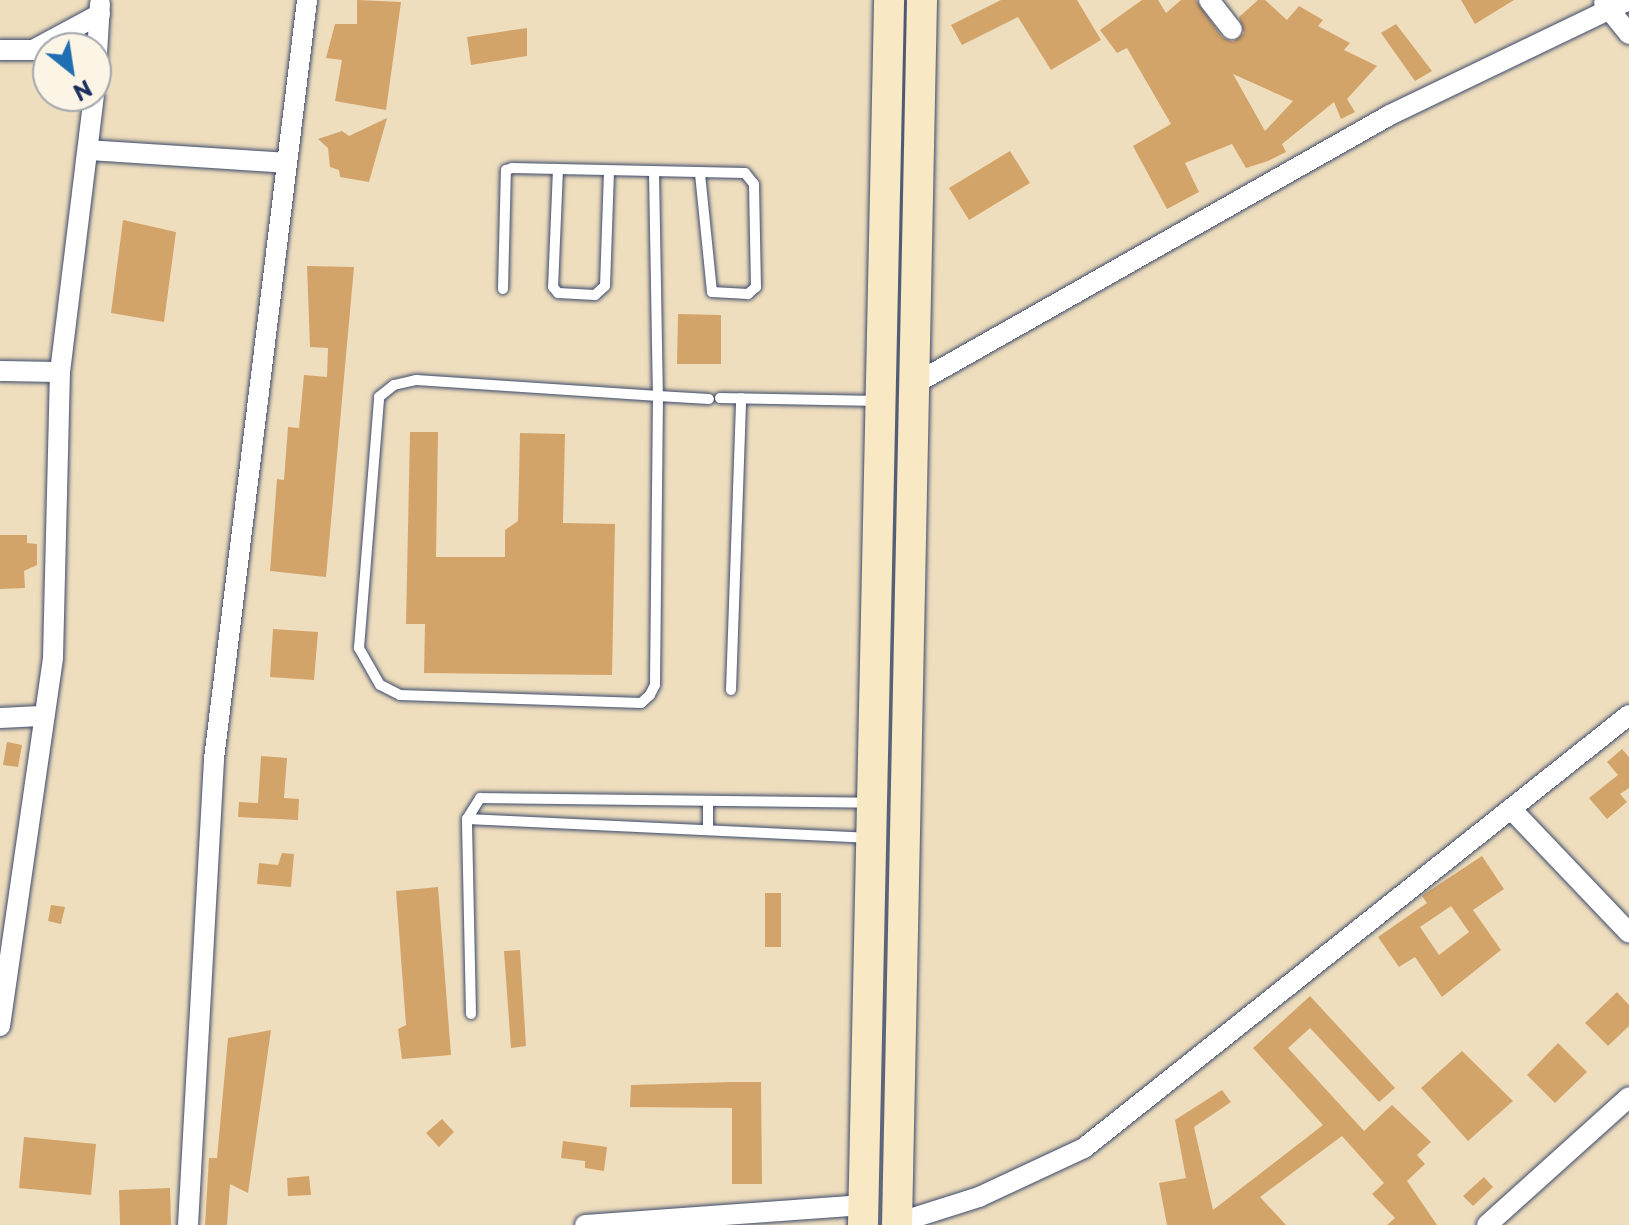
<!DOCTYPE html>
<html>
<head>
<meta charset="utf-8">
<style>
	body { margin:0 }
	#map { position:relative; width:1629px; height:1225px; overflow:hidden; background:#efdebd; font-family:"Playpen Sans",sans-serif }
	div>[style] { position:absolute }
	[style*='--x'] { left:calc(var(--x)*1px); top:calc(var(--y)*1px); width:calc(var(--w)*1px); rotate:calc(var(--a)*1deg) }
	.building>* { inset:0; background:#d3a46a }
	.roads { filter:drop-shadow(0 0 2px #3b496c) drop-shadow(0 0 2px #3b496c) }
	.service>* { height:10px; margin:-5px; padding:0 5px; transform-origin:5px; border-radius:5px; background:#fff }
	.minor>* { height:20px; margin:-10px; padding:0 10px; transform-origin:10px; border-radius:10px; background:#fff }
	.secondary>* { height:30px; margin:-15px; padding:0 15px; transform-origin:15px; border-radius:15px; background:#f8e8c3 }
	span { translate:-50% -50%; white-space:nowrap; text-align:center; line-height:1.15; -webkit-text-stroke:6px #fcf5e5; paint-order:stroke }
	.north { position:absolute; left:32px; top:32px; width:80px; height:80px; box-sizing:border-box; background:#fcf5e5; border:2px solid #a2a6af; border-radius:50%; rotate:150deg; font-size:22px; font-weight:700; line-height:32px; text-align:center; color:#1b2f5e }
	.north::after { content:''; display:block; margin:auto; width:28px; height:36px; background:#1f6fb2; clip-path:polygon(50% 0,100% 100%,50% 72%,0 100%) }
</style>
</head>
<body>
<div id="map">
	<div class="building">
		<i style="clip-path:polygon(357px 0,401px 2px,386px 110px,335px 101px,342px 60px,326px 58px,335px 24px,357px 24px)"></i>
		<i style="clip-path:polygon(1001px 0,1077px 0,1101px 40px,1051px 70px,1018px 17px,962px 45px,951px 25px)"></i>
		<i style="clip-path:polygon(evenodd,1142px 0,1158px 0,1166px 13px,1181px 0,1196px 0,1222px 37px,1233px 42px,1244px 33px,1239px 17px,1258px 0,1265px 0,1287px 20px,1299px 6px,1323px 20px,1318px 26px,1350px 43px,1344px 50px,1377px 66px,1347px 99px,1355px 112px,1341px 119px,1334px 102px,1282px 144px,1286px 152px,1268px 161px,1246px 168px,1232px 144px,1185px 163px,1199px 192px,1167px 209px,1133px 146px,1171px 124px,1127px 48px,1117px 53px,1100px 30px,1142px 0,1233px 74px,1293px 101px,1265px 131px,1233px 74px)"></i>
		<i style="clip-path:polygon(1461px 0,1514px 0,1475px 24px)"></i>
		<i style="clip-path:polygon(1396px 24px,1432px 71px,1415px 81px,1381px 33px)"></i>
		<i style="clip-path:polygon(527px 28px,527px 56px,471px 65px,467px 37px)"></i>
		<i style="clip-path:polygon(387px 118px,369px 182px,340px 177px,339px 170px,330px 167px,328px 148px,318px 139px,342px 131px,349px 136px)"></i>
		<i style="clip-path:polygon(1010px 151px,1030px 183px,969px 220px,949px 188px)"></i>
		<i style="clip-path:polygon(123px 220px,176px 232px,164px 322px,111px 313px)"></i>
		<i style="clip-path:polygon(307px 266px,354px 267px,326px 577px,270px 571px,277px 479px,284px 480px,288px 427px,299px 428px,304px 375px,327px 377px,328px 348px,310px 347px)"></i>
		<i style="clip-path:polygon(678px 314px,721px 315px,721px 364px,677px 364px)"></i>
		<i style="clip-path:polygon(410px 432px,438px 432px,436px 557px,505px 557px,505px 530px,518px 521px,520px 433px,565px 434px,563px 523px,615px 524px,612px 675px,424px 673px,425px 624px,406px 624px)"></i>
		<i style="clip-path:polygon(0 535px,27px 535px,27px 543px,37px 544px,37px 565px,24px 571px,25px 588px,0 589px)"></i>
		<i style="clip-path:polygon(273px 629px,318px 632px,314px 680px,270px 677px)"></i>
		<i style="clip-path:polygon(7px 742px,22px 745px,18px 767px,3px 765px)"></i>
		<i style="clip-path:polygon(1622px 749px,1629px 757px,1629px 788px,1620px 794px,1627px 802px,1607px 819px,1589px 798px,1618px 775px,1607px 762px)"></i>
		<i style="clip-path:polygon(261px 756px,287px 758px,284px 798px,299px 799px,298px 820px,238px 817px,239px 802px,258px 803px)"></i>
		<i style="clip-path:polygon(282px 853px,294px 854px,291px 887px,257px 884px,259px 863px,278px 865px)"></i>
		<i style="clip-path:polygon(evenodd,1482px 856px,1504px 889px,1473px 910px,1501px 950px,1442px 997px,1415px 957px,1399px 967px,1378px 937px,1427px 903px,1422px 896px,1426px 893px,1482px 856px,1451px 906px,1469px 932px,1439px 955px,1420px 927px,1451px 906px)"></i>
		<i style="clip-path:polygon(438px 887px,451px 1055px,402px 1059px,398px 1029px,406px 1025px,396px 891px)"></i>
		<i style="clip-path:polygon(765px 893px,781px 893px,781px 947px,765px 947px)"></i>
		<i style="clip-path:polygon(51px 905px,65px 907px,61px 924px,48px 921px)"></i>
		<i style="clip-path:polygon(520px 950px,526px 1046px,511px 1048px,504px 951px)"></i>
		<i style="clip-path:polygon(1617px 992px,1629px 1005px,1629px 1026px,1608px 1046px,1585px 1023px)"></i>
		<i style="clip-path:polygon(1310px 996px,1395px 1088px,1379px 1102px,1310px 1028px,1288px 1048px,1364px 1131px,1392px 1105px,1431px 1142px,1417px 1155px,1425px 1164px,1407px 1181px,1437px 1225px,1387px 1225px,1395px 1218px,1372px 1194px,1384px 1183px,1342px 1136px,1260px 1197px,1286px 1225px,1167px 1225px,1159px 1183px,1186px 1178px,1175px 1120px,1222px 1090px,1231px 1102px,1194px 1127px,1213px 1210px,1323px 1125px,1253px 1048px)"></i>
		<i style="clip-path:polygon(271px 1030px,248px 1193px,230px 1184px,227px 1225px,205px 1225px,209px 1158px,217px 1158px,228px 1038px)"></i>
		<i style="clip-path:polygon(1558px 1043px,1587px 1072px,1555px 1103px,1527px 1075px)"></i>
		<i style="clip-path:polygon(1462px 1051px,1513px 1101px,1468px 1141px,1421px 1088px)"></i>
		<i style="clip-path:polygon(732px 1082px,761px 1082px,762px 1184px,732px 1184px,732px 1108px,630px 1107px,631px 1085px)"></i>
		<i style="clip-path:polygon(442px 1119px,454px 1132px,439px 1147px,426px 1133px)"></i>
		<i style="clip-path:polygon(24px 1137px,96px 1144px,91px 1195px,19px 1188px)"></i>
		<i style="clip-path:polygon(563px 1141px,607px 1147px,604px 1171px,585px 1168px,585px 1161px,561px 1158px)"></i>
		<i style="clip-path:polygon(309px 1176px,311px 1195px,288px 1196px,287px 1178px)"></i>
		<i style="clip-path:polygon(1484px 1177px,1493px 1187px,1473px 1206px,1463px 1196px)"></i>
		<i style="clip-path:polygon(170px 1188px,171px 1225px,120px 1225px,119px 1190px)"></i>
	</div>
	<div class="roads">
		<div class="service">
			<i style="--x:558;--y:169;--w:118;--a:92.4"></i>
			<i style="--x:553;--y:287;--w:8;--a:50"></i>
			<i style="--x:558;--y:293;--w:37;--a:3"></i>
			<i style="--x:595;--y:295;--w:13;--a:-42"></i>
			<i style="--x:605;--y:286;--w:115;--a:-88"></i>
			<i style="--x:654;--y:172;--w:224;--a:89"></i>
			<i style="--x:658;--y:396;--w:289;--a:90.6"></i>
			<i style="--x:655;--y:685;--w:11;--a:117"></i>
			<i style="--x:650;--y:695;--w:12;--a:138"></i>
			<i style="--x:641;--y:703;--w:241;--a:-178.1"></i>
			<i style="--x:400;--y:695;--w:22;--a:-153"></i>
			<i style="--x:380;--y:685;--w:43;--a:-119.6"></i>
			<i style="--x:359;--y:648;--w:252;--a:-85.4"></i>
			<i style="--x:379;--y:397;--w:19;--a:-39"></i>
			<i style="--x:394;--y:385;--w:23;--a:-13"></i>
			<i style="--x:416;--y:380;--w:243;--a:3.8"></i>
			<i style="--x:658;--y:396;--w:51;--a:3.4"></i>
			<i style="--x:503;--y:289;--w:119;--a:-88.6"></i>
			<i style="--x:506;--y:170;--w:6;--a:-18"></i>
			<i style="--x:512;--y:168;--w:233;--a:1.2"></i>
			<i style="--x:745;--y:173;--w:14;--a:51"></i>
			<i style="--x:754;--y:184;--w:103;--a:88.9"></i>
			<i style="--x:756;--y:287;--w:11;--a:139"></i>
			<i style="--x:748;--y:294;--w:36;--a:-177"></i>
			<i style="--x:712;--y:292;--w:120;--a:-95.8"></i>
			<i style="--x:720;--y:398;--w:159;--a:1.1"></i>
			<i style="--x:731;--y:690;--w:292;--a:-88"></i>
			<i style="--x:708;--y:801;--w:29;--a:90"></i>
			<i style="--x:467;--y:819;--w:400;--a:2.7"></i>
			<i style="--x:471;--y:1014;--w:195;--a:-91.2"></i>
			<i style="--x:467;--y:819;--w:25;--a:-58"></i>
			<i style="--x:480;--y:798;--w:388;--a:0.7"></i>
		</div>
		<div class="minor">
			<i style="--x:1209;--y:0;--w:37;--a:52"></i>
			<i style="--x:1604;--y:3;--w:40;--a:51"></i>
			<i style="--x:0;--y:50;--w:33;--a:0"></i>
			<i style="--x:33;--y:50;--w:76;--a:-28.2"></i>
			<i style="--x:96;--y:71;--w:67;--a:-86.6"></i>
			<i style="--x:88;--y:150;--w:199;--a:3.7"></i>
			<i style="--x:0;--y:371;--w:60;--a:1"></i>
			<i style="--x:918;--y:382;--w:542;--a:-29.5"></i>
			<i style="--x:1390;--y:115;--w:265;--a:-25.7"></i>
			<i style="--x:0;--y:718;--w:41;--a:-2.8"></i>
			<i style="--x:1513;--y:811;--w:168;--a:46.4"></i>
			<i style="--x:0;--y:1026;--w:373;--a:-81.8"></i>
			<i style="--x:53;--y:657;--w:285;--a:-88.6"></i>
			<i style="--x:60;--y:372;--w:278;--a:-83"></i>
			<i style="--x:897;--y:1223;--w:86;--a:-17.6"></i>
			<i style="--x:979;--y:1197;--w:116;--a:-25"></i>
			<i style="--x:1084;--y:1148;--w:696;--a:-38.47"></i>
			<i style="--x:188;--y:1225;--w:467;--a:-86.8"></i>
			<i style="--x:214;--y:759;--w:765;--a:-83.01"></i>
			<i style="--x:585;--y:1225;--w:280;--a:-4.1"></i>
			<i style="--x:1487;--y:1225;--w:191;--a:-42"></i>
		</div>
		<div class="secondary">
			<i style="--x:863;--y:1225;--w:1225;--a:-88.78"></i>
			<i style="--x:897;--y:1225;--w:1225;--a:-88.83"></i>
		</div>
	</div>
	<div class="north">N</div>
</div>
</body>
</html>
